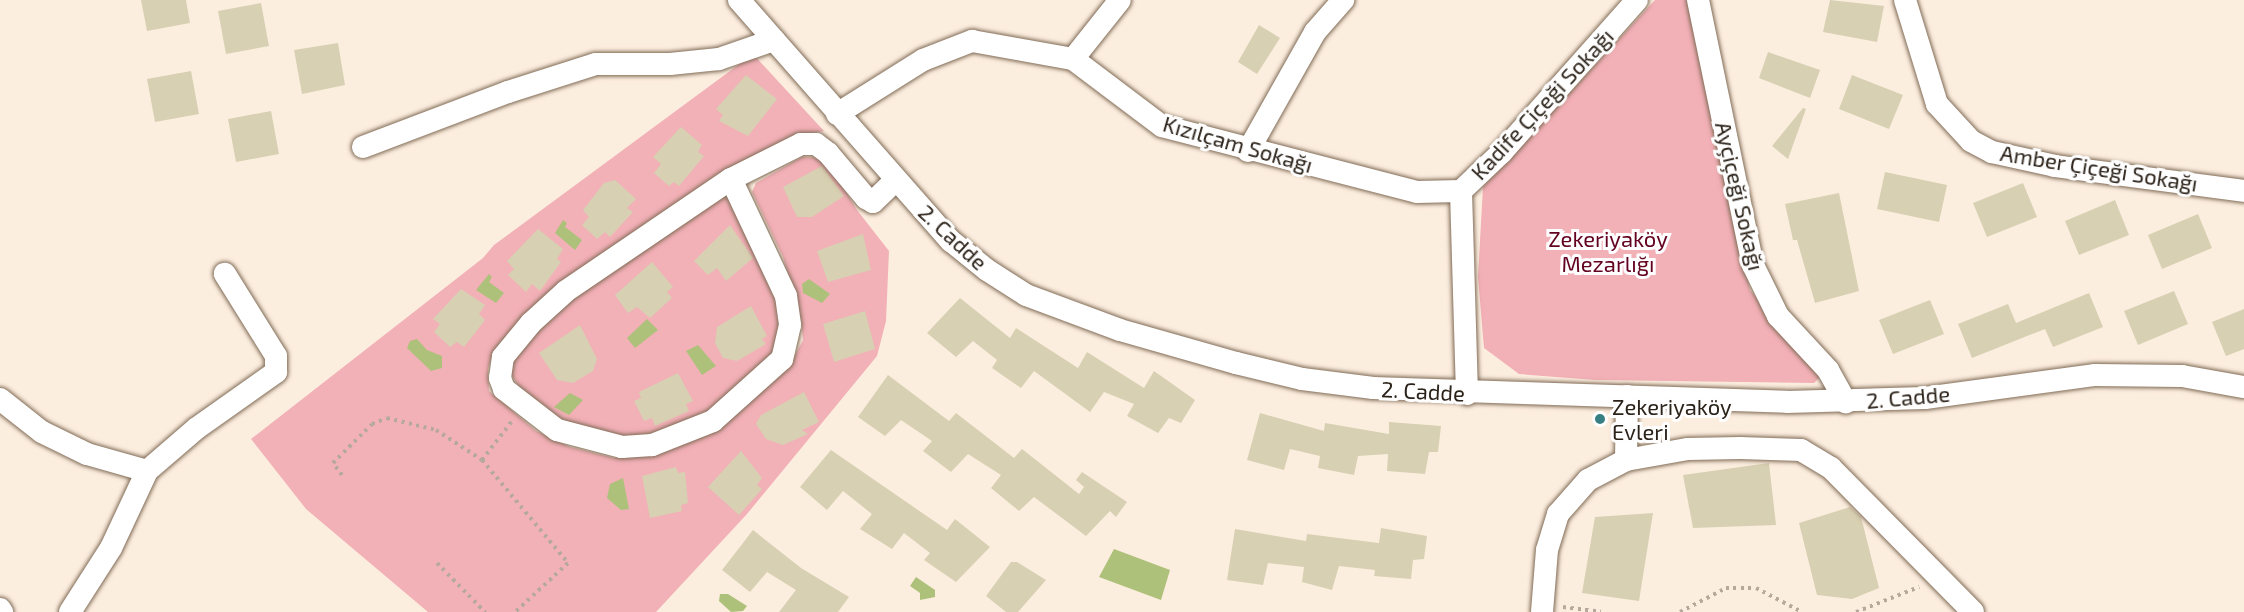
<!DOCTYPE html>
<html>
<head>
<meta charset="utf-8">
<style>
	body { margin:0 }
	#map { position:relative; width:2244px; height:612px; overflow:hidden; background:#fceedf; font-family:"Exo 2",sans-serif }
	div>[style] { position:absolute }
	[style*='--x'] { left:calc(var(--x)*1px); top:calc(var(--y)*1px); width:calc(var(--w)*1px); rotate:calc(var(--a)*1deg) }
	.green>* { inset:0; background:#f2b0b7 }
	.water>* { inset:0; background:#adc17a }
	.building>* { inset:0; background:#d8d0b2 }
	.path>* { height:4px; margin-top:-2px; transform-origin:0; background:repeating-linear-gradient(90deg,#b6a99c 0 3px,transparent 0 7.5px) }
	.roads { filter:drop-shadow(0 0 2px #806b56) drop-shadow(0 0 2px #806b56) }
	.minor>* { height:22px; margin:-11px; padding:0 11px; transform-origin:11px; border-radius:11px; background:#fff }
	.dots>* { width:16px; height:16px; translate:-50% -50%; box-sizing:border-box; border:3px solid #fefefe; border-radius:50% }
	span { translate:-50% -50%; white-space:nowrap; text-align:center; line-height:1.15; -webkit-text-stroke:6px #fefefe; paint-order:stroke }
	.street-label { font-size:22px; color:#2b2219 }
	.park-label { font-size:22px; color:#630120 }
	.poi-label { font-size:22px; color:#2b2219 }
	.left { translate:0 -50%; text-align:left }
</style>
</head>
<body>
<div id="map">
	<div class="green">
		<i style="clip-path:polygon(1655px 0,1690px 0,1750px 290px,1823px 374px,1814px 383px,1595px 380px,1519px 374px,1484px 348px,1478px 277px,1483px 187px)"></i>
		<i style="clip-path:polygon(753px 54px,824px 131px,800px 135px,538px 304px,494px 350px,488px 369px,489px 391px,536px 431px,570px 447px,614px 458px,648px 454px,792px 361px,803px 340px,801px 319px,783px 257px,752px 192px,756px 183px,802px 157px,825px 158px,857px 210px,889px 251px,886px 321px,877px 356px,747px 514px,656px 612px,428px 612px,306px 509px,251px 439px,483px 258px,494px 245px)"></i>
		<i style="clip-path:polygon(724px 197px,731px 200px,782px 313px,779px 338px,771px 356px,730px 396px,683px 428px,623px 438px,584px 428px,545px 412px,523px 393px,509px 371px,524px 338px,573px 298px)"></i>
	</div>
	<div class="water">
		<i style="clip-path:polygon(563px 220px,567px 223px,565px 227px,582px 240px,575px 250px,555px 233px)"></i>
		<i style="clip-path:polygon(489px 274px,492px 277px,489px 282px,504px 293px,496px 303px,476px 290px)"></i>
		<i style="clip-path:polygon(809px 279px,830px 294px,822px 303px,803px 293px,802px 284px)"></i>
		<i style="clip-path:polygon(647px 319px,658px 330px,635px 348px,627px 338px)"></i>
		<i style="clip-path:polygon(417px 339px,427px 350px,442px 356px,442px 368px,431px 371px,407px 348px,410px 341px)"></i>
		<i style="clip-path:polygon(698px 345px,716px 366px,702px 375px,686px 351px)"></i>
		<i style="clip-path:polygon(570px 393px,583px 400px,569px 415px,554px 407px)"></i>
		<i style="clip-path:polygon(623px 478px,629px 509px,621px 510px,607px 498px,610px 484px)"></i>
		<i style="clip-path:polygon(1114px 549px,1170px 570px,1161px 600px,1099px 577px)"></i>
		<i style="clip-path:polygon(916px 577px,935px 590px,935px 597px,920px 600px,920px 593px,910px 586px)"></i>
		<i style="clip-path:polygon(720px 594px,728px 594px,747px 606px,743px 611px,731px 612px,719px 601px)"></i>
	</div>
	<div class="building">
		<i style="clip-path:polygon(141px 0,186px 0,190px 23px,147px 31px)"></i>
		<i style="clip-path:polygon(1830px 0,1884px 6px,1877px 42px,1823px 32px)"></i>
		<i style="clip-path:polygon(261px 3px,269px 46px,226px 54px,218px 11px)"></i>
		<i style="clip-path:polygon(1259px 25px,1280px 38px,1257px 74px,1238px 62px)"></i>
		<i style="clip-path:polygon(338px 43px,345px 85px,302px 94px,294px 50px)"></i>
		<i style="clip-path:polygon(1768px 52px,1820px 70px,1810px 98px,1759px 78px)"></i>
		<i style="clip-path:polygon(191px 71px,199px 114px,155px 122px,147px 79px)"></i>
		<i style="clip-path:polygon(746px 75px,777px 99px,748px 136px,719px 121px,723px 115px,716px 109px)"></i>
		<i style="clip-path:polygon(1852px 75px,1903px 95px,1889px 129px,1839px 109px)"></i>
		<i style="clip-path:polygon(1803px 108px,1806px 109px,1788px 159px,1772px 146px)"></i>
		<i style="clip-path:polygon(271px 111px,279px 154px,236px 162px,228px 119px)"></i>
		<i style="clip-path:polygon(681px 127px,702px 145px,698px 152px,704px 156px,679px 186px,674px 182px,669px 186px,654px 173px,661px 164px,653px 157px)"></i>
		<i style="clip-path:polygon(822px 166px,844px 196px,812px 217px,797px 217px,783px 187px)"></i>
		<i style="clip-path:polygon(1885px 172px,1947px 185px,1939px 222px,1877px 209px)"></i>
		<i style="clip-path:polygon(615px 180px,636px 199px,627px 208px,633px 212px,610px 237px,605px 232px,597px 239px,582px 225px,589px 217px,583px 210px,604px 183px)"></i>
		<i style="clip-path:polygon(2023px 183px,2037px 217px,1987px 237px,1973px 203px)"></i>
		<i style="clip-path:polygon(1839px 193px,1859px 291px,1815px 303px,1797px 240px,1793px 240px,1785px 204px)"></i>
		<i style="clip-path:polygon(2115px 200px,2129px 235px,2079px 255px,2065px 221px)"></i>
		<i style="clip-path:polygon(2198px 214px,2212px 248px,2162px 269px,2148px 235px)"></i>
		<i style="clip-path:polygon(730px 225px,753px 258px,726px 281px,717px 268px,708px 275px,694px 261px)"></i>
		<i style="clip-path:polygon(538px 229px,563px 249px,557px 259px,561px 262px,540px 291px,532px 284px,526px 292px,508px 275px,514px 269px,507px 261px)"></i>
		<i style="clip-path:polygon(863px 234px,871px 270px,828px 282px,817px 251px)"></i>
		<i style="clip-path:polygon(652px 262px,673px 287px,667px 292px,672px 298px,650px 318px,637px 307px,628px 313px,615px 295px)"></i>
		<i style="clip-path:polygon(461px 289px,485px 305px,479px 314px,485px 320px,464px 347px,457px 342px,450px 347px,434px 332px,440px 324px,433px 319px)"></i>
		<i style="clip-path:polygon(2174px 291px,2188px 324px,2138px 345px,2124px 311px)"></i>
		<i style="clip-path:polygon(2089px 293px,2103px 327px,2053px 347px,2045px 329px,1972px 358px,1958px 324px,2008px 304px,2016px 323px)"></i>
		<i style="clip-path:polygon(960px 298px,1010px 338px,1016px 328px,1078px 368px,1087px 352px,1144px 388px,1154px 371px,1195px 400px,1181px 423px,1169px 418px,1158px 433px,1127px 416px,1134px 404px,1104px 392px,1090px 412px,1034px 371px,1021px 388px,992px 368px,997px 360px,973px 341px,956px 357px,927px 333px)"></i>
		<i style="clip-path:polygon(1930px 300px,1944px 334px,1893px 354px,1879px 320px)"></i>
		<i style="clip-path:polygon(751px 306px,767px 336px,762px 339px,766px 344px,737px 361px,723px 358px,715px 343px,717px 327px)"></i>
		<i style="clip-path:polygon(2244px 309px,2244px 349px,2226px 356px,2212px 322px)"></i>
		<i style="clip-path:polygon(865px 311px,875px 349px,834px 362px,823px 324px)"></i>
		<i style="clip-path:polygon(580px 325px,597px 359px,593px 371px,573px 383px,557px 380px,539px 353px)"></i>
		<i style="clip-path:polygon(678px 373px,693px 401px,686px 404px,689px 411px,655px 426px,652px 418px,644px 421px,634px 401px,641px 398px,639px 392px)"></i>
		<i style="clip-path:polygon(888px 375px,949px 421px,956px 413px,1014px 458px,1022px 449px,1079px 494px,1084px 487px,1076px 480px,1082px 472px,1127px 502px,1116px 517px,1110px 511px,1086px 536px,1034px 497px,1019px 511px,991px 488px,1001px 475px,968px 454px,951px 472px,923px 451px,932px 441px,901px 420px,885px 436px,858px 417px)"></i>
		<i style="clip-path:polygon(804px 392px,819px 422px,802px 430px,808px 434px,783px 445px,766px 439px,756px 424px,761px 415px)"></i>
		<i style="clip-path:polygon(1260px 413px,1324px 431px,1325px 423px,1389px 434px,1389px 422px,1441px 426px,1438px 452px,1429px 452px,1425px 474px,1387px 471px,1388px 454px,1358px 456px,1354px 475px,1318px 468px,1320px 456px,1290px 449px,1284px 470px,1247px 460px)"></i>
		<i style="clip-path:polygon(831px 450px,947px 530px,955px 519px,990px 547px,956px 582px,924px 560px,930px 553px,904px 533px,892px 549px,860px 529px,872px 514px,843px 491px,827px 510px,800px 487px)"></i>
		<i style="clip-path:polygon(741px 451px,762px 478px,757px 485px,762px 489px,739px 515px,708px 487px)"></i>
		<i style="clip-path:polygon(1769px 463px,1776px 525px,1693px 528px,1683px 475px)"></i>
		<i style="clip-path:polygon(676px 467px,678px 473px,685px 472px,688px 503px,681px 505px,682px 511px,650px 518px,642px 476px)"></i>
		<i style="clip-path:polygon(1850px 507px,1861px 517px,1879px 588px,1852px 599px,1817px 595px,1799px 523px)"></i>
		<i style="clip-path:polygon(1653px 513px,1639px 601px,1582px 593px,1595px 517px)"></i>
		<i style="clip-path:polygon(1381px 528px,1427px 536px,1424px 559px,1413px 560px,1411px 579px,1374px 576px,1375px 570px,1339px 566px,1332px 590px,1302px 582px,1304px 567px,1268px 563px,1263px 585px,1227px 580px,1235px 529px,1306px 541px,1307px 534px,1379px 543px)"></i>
		<i style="clip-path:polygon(753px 530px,801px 568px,849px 597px,838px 612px,779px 612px,796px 590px,767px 572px,750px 592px,722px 570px)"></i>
		<i style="clip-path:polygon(1011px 562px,1017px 562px,1046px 580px,1018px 612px,1006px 612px,986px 596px)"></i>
	</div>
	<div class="path">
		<i style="--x:482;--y:460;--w:49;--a:-52.4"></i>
		<i style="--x:342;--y:475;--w:15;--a:-127"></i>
		<i style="--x:333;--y:463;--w:55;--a:-45"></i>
		<i style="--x:372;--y:424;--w:16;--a:-22"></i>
		<i style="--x:387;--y:418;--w:50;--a:13.8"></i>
		<i style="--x:436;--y:430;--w:55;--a:33.1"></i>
		<i style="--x:482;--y:460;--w:134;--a:50.1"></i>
		<i style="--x:568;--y:563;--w:72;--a:137.2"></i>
		<i style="--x:437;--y:563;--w:69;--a:45.6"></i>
		<i style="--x:1563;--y:607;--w:38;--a:7"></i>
		<i style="--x:1680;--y:612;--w:52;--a:-27.6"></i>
		<i style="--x:1726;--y:588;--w:30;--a:0"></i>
		<i style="--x:1756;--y:588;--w:52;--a:27.6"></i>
		<i style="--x:1856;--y:612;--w:68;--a:-21.6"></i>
	</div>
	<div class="roads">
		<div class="minor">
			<i style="--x:739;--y:0;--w:321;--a:48.7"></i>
			<i style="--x:951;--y:241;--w:46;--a:38.9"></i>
			<i style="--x:987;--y:270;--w:46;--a:32.7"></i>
			<i style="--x:1026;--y:295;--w:100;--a:20.4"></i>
			<i style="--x:1120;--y:330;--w:121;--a:15.9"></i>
			<i style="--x:1236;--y:363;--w:68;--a:13.6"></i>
			<i style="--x:1302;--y:379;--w:72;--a:7.2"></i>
			<i style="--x:1373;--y:388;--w:414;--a:1.9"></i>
			<i style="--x:1787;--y:402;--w:138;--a:-1.7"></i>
			<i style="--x:1925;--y:398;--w:172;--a:-7.7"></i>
			<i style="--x:2095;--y:375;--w:87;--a:0.7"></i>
			<i style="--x:2182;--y:376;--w:63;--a:10.1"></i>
			<i style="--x:1698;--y:0;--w:271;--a:78.3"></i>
			<i style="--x:1753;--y:265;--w:57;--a:63.9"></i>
			<i style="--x:1778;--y:316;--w:74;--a:47.2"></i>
			<i style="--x:1828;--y:370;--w:37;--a:61"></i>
			<i style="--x:1905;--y:0;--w:109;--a:72.9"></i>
			<i style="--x:1937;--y:104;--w:50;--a:47.4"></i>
			<i style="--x:1971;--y:141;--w:24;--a:28"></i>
			<i style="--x:1992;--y:152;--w:65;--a:12.5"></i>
			<i style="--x:2055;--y:166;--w:191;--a:7.5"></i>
			<i style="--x:1073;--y:59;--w:75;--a:-51.5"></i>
			<i style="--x:837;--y:114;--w:102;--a:-32.1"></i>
			<i style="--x:923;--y:60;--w:53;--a:-21.2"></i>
			<i style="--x:972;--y:41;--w:103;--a:10.1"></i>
			<i style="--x:1073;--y:59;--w:111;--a:37"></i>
			<i style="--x:1162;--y:126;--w:263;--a:14.5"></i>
			<i style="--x:1417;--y:192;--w:44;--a:-1.3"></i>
			<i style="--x:363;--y:147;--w:155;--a:-20.8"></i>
			<i style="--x:508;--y:92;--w:92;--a:-17.7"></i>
			<i style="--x:596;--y:64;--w:74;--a:0"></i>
			<i style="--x:670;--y:64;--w:49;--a:-5.8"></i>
			<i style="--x:719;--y:59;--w:58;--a:-19.1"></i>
			<i style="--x:1248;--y:151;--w:137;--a:-60.6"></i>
			<i style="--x:1315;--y:32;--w:43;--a:-48.8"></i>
			<i style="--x:731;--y:179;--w:129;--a:64.8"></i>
			<i style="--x:786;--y:296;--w:29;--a:82"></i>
			<i style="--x:790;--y:325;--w:35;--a:103"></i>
			<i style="--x:782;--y:359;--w:93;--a:138.1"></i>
			<i style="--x:713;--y:421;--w:66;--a:158.5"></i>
			<i style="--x:652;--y:445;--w:30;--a:176"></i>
			<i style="--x:622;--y:447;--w:67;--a:-165.3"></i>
			<i style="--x:557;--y:430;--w:67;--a:-142.3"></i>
			<i style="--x:504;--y:389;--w:12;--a:-110"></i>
			<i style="--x:500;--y:378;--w:21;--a:-82"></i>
			<i style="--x:503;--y:357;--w:44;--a:-50.5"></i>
			<i style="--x:531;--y:323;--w:47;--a:-42.4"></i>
			<i style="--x:566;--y:291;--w:199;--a:-34.2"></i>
			<i style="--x:731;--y:179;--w:78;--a:-26.6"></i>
			<i style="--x:801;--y:144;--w:15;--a:0"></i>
			<i style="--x:816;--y:144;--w:15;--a:37"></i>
			<i style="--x:828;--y:153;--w:59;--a:49.8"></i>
			<i style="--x:866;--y:198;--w:8;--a:30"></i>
			<i style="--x:873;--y:202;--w:32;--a:-44"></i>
			<i style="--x:1467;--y:394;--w:203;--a:-91.7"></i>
			<i style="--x:1461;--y:191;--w:57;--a:-43.6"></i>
			<i style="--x:1502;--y:152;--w:203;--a:-48.4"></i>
			<i style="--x:0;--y:399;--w:53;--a:38.2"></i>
			<i style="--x:42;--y:432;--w:50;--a:26.1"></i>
			<i style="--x:87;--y:454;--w:62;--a:15.8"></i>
			<i style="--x:1626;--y:460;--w:64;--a:-89.1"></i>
			<i style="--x:0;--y:609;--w:4;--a:56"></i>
			<i style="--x:70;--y:612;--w:76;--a:-57.4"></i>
			<i style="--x:111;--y:548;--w:85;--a:-64.9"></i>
			<i style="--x:147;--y:471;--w:66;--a:-40.7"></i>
			<i style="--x:197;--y:428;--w:97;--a:-35.3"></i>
			<i style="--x:276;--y:372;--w:16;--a:-90"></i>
			<i style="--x:276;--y:356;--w:97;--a:-121.9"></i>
			<i style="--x:1542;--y:612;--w:62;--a:-85.4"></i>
			<i style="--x:1547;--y:550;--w:38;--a:-73"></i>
			<i style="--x:1558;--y:514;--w:45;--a:-48.6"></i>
			<i style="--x:1588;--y:480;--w:43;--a:-27.8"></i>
			<i style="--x:1626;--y:460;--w:63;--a:-10.1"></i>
			<i style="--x:1688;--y:449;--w:52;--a:-1.1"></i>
			<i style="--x:1740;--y:448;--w:61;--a:1.9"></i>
			<i style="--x:1801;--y:450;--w:35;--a:31"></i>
			<i style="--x:1831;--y:468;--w:202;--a:45.4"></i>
		</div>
	</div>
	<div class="dots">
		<i style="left:1600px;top:419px;background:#377f85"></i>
	</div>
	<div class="street-label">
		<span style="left:1542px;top:104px;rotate:-47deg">Kadife Çiçeği Sokağı</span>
		<span style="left:1238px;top:144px;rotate:16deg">Kızılçam Sokağı</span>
		<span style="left:2099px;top:168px;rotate:9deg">Amber Çiçeği Sokağı</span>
		<span style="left:1740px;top:196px;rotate:77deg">Ayçiçeği Sokağı</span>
		<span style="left:953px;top:237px;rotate:43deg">2. Cadde</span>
		<span style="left:1423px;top:391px;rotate:3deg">2. Cadde</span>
		<span style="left:1908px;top:397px;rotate:-5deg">2. Cadde</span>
	</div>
	<div class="park-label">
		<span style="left:1608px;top:251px">Zekeriyaköy<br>Mezarlığı</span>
	</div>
	<div class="poi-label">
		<span class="left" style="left:1612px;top:419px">Zekeriyaköy<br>Evleri</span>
	</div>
</div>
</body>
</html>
